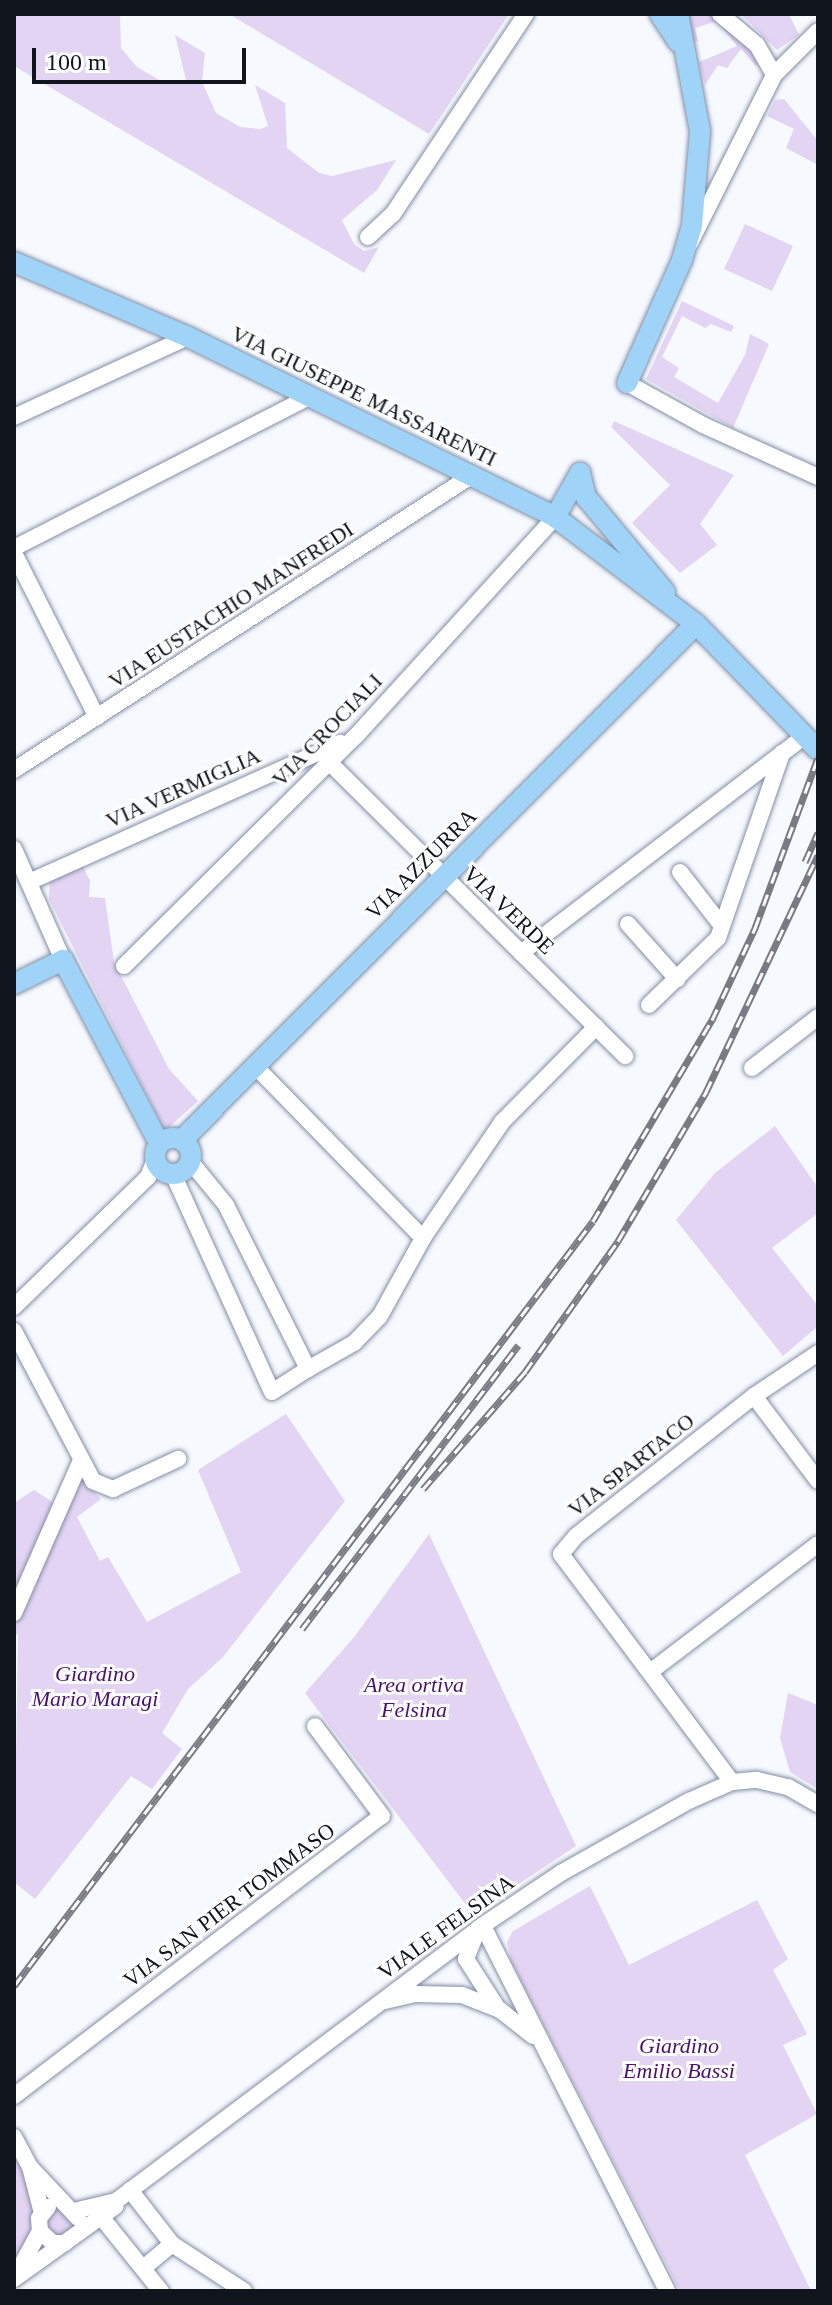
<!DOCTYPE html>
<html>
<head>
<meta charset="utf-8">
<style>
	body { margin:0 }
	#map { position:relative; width:832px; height:2305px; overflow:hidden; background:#f6f9fe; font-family:"Times New Roman",serif }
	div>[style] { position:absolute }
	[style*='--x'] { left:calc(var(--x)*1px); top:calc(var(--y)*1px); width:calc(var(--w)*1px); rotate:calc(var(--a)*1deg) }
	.green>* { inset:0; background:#e4d4f4 }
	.roads { filter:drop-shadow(0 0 2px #828ea5) drop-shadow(0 0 2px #828ea5) }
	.minor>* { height:16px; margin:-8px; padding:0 8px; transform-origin:8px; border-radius:8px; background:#fff }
	.major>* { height:20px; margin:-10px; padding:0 10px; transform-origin:10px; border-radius:10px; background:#9fd4f8 }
	.major>.ring { margin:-10px; padding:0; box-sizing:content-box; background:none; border:20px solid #9fd4f8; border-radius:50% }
	.rail>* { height:7px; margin-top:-3.5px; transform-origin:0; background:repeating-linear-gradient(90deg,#fff 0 12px,#787b83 0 24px); box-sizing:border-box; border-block:2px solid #787b83 }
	span { translate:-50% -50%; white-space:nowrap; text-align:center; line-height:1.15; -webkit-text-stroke:6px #fff; paint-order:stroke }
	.street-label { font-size:22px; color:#10141d }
	.park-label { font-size:22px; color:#4b106f; font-style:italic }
	.frame { position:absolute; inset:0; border:16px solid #10141d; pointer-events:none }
	.scale { position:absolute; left:32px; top:48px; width:214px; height:36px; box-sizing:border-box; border:4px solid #10141d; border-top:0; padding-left:10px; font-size:24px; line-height:28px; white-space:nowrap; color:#10141d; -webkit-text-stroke:6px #fff; paint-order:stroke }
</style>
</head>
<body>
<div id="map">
	<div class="green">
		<i style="clip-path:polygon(14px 14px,120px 14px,121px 48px,137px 67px,161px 81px,186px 80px,175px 35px,205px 53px,202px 82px,216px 113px,240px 127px,260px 129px,268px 126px,255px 85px,285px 103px,287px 148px,319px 173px,332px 176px,396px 160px,377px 190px,342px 220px,354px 244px,364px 251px,379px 247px,364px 273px,14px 66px)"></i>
		<i style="clip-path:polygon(229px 14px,509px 14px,429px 134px)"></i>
		<i style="clip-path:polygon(701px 14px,711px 15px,754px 48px,760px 60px,756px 66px,741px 49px,727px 68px,718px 65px,705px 85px,699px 62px,737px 46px,717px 21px,695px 28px,698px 41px,694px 42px,687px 16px)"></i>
		<i style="clip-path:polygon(741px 14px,789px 14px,799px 35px,777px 50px)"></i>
		<i style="clip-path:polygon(784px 99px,818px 141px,818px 165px,786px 148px,794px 129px,767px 116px,775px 100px)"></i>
		<i style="clip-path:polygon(745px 224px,793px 246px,772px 291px,724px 269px)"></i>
		<i style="clip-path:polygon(682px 301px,734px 326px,731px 332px,711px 324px,705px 328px,682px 316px,662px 357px,679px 368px,674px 377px,718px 403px,745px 355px,750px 334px,769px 344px,733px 428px,646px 379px)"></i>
		<i style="clip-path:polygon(614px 421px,734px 475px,700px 524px,717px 545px,680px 573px,632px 523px,670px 485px,611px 427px)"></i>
		<i style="clip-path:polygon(80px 860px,90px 881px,89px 897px,105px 898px,114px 962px,169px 1069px,198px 1101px,165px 1131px,49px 899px,50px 875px)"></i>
		<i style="clip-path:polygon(775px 1126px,818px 1188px,818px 1213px,772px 1248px,818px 1306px,818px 1326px,783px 1356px,676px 1220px,715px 1173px)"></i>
		<i style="clip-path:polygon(286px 1414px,345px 1501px,223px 1657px,188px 1689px,162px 1733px,182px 1749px,152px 1789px,131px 1776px,35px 1899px,14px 1882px,18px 1635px,14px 1633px,14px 1503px,34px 1490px,54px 1503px,72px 1469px,101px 1499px,77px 1517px,100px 1561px,108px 1557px,147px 1622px,241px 1572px,198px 1470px)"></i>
		<i style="clip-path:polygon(429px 1534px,576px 1846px,473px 1914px,305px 1693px,355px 1636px)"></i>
		<i style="clip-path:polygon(788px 1693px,818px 1705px,818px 1789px,790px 1772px,780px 1738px)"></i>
		<i style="clip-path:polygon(590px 1886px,629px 1965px,757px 1900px,788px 1959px,773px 1970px,807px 2034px,783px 2045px,817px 2114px,745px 2155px,811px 2291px,680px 2291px,511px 1961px,507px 1942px,513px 1931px)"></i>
		<i style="clip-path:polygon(14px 2141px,94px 2227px,14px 2289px)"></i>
	</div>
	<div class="roads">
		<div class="minor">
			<i style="--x:720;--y:14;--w:48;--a:40"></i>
			<i style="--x:757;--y:45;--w:34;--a:60"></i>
			<i style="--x:368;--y:237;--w:34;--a:-43"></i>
			<i style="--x:393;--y:214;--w:240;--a:-56.4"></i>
			<i style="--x:690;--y:243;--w:188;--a:-63.4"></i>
			<i style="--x:774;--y:75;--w:62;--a:-45"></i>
			<i style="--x:627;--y:383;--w:87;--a:28.9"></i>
			<i style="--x:703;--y:425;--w:126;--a:24.3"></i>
			<i style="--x:14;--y:417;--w:192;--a:-24.7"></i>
			<i style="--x:14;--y:548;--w:331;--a:-27.1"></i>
			<i style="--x:14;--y:553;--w:184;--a:63.2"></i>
			<i style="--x:328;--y:761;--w:419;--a:44.8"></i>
			<i style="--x:14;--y:770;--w:543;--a:-32.75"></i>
			<i style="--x:14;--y:849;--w:121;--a:66.2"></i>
			<i style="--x:680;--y:872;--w:68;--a:52.1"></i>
			<i style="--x:29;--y:882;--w:341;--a:-24.1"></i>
			<i style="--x:628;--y:924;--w:74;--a:48.3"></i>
			<i style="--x:521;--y:953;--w:357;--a:-37.4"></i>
			<i style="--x:124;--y:966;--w:327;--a:-44.8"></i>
			<i style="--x:356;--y:736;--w:296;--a:-47.7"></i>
			<i style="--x:649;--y:1005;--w:96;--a:-44.2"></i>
			<i style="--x:718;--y:938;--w:196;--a:-70.9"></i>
			<i style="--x:255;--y:1066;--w:240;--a:45.7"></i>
			<i style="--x:752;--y:1068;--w:83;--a:-37.7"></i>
			<i style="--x:173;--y:1174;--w:239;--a:65.6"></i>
			<i style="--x:272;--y:1392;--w:43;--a:-32.6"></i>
			<i style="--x:308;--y:1369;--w:183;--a:-116.6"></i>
			<i style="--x:226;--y:1205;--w:57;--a:-129.3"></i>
			<i style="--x:14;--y:1307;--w:187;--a:-44.1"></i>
			<i style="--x:148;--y:1177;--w:18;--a:-68"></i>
			<i style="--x:14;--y:1331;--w:170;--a:62.2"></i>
			<i style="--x:93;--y:1481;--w:22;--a:22"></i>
			<i style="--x:113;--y:1489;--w:72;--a:-24.8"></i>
			<i style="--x:308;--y:1369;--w:53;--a:-29.5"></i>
			<i style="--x:354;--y:1343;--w:37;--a:-46"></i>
			<i style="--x:380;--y:1316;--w:89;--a:-61.1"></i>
			<i style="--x:423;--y:1238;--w:140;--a:-55.7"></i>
			<i style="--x:502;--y:1122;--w:134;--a:-45.3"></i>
			<i style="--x:754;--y:1396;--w:106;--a:53"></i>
			<i style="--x:14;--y:1613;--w:164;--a:-66.3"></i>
			<i style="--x:650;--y:1672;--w:211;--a:-37.3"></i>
			<i style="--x:732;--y:1782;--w:285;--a:-126.9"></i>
			<i style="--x:561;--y:1554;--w:23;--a:-50"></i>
			<i style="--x:576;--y:1536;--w:226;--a:-38.2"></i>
			<i style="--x:754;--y:1396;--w:77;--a:-33.9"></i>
			<i style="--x:483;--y:1926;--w:409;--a:63.2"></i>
			<i style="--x:476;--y:1934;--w:27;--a:112"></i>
			<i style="--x:466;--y:1959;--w:56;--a:57.4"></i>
			<i style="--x:385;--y:2001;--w:32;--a:-13"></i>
			<i style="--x:416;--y:1994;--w:46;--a:1.2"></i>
			<i style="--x:462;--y:1995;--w:41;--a:21.5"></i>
			<i style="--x:500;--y:2010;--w:42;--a:38.2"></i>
			<i style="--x:14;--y:2096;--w:462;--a:-37.3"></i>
			<i style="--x:382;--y:1816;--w:112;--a:-126.7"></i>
			<i style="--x:14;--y:2137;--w:34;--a:62"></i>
			<i style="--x:30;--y:2167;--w:48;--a:75.4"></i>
			<i style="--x:30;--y:2167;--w:70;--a:46.7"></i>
			<i style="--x:130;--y:2190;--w:68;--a:52.1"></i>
			<i style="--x:172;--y:2244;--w:38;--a:140"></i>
			<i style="--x:48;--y:2207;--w:14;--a:129"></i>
			<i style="--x:39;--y:2218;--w:13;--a:86"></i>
			<i style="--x:40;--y:2231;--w:18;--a:43"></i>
			<i style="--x:53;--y:2243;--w:12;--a:0"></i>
			<i style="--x:74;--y:2211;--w:43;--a:-13.4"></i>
			<i style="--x:116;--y:2201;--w:454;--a:-36.9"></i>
			<i style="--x:479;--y:1928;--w:99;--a:-33.9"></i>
			<i style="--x:561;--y:1873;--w:147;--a:-29.4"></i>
			<i style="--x:689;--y:1801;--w:47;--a:-23.8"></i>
			<i style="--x:732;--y:1782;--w:25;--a:-5"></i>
			<i style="--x:757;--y:1780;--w:32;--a:13"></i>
			<i style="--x:788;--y:1787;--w:34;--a:30"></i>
			<i style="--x:102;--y:2218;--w:94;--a:51.1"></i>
			<i style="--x:172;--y:2244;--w:86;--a:33.1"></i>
			<i style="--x:16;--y:2275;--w:50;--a:-61.4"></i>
			<i style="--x:14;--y:2279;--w:125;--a:-35.6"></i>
		</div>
		<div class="major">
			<i style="--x:660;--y:14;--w:33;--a:57"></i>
			<i style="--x:14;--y:262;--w:189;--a:23.3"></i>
			<i style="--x:188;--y:337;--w:409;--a:26.1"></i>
			<i style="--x:555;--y:517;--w:177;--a:37.2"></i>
			<i style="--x:696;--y:624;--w:175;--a:45.9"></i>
			<i style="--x:627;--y:383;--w:135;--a:-65.9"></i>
			<i style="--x:682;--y:260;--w:36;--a:-74"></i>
			<i style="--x:692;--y:225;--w:94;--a:-85.1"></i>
			<i style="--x:700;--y:131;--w:119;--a:-100.6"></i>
			<i style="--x:580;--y:473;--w:25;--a:76"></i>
			<i style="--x:586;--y:497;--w:124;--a:50.3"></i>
			<i style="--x:555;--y:517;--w:51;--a:-60.4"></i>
			<i style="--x:14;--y:984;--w:55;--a:-26.1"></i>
			<i style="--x:63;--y:960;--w:207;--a:62.3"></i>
			<i class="ring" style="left:155px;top:1138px;width:16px;height:16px"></i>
			<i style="--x:182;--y:1140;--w:728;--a:-45.11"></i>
		</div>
	</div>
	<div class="rail">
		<i style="--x:805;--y:862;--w:32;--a:-66"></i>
		<i style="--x:423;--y:1489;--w:155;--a:-48.9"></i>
		<i style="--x:525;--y:1372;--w:161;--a:-54.6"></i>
		<i style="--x:618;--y:1241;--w:173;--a:-59.4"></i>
		<i style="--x:706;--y:1092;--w:262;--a:-64.7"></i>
		<i style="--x:302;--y:1629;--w:357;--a:-52.7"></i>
		<i style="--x:14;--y:1986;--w:959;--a:-52.88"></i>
		<i style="--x:593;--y:1221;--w:234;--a:-59.4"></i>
		<i style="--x:712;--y:1020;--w:102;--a:-64.9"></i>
		<i style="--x:755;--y:928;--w:181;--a:-69.7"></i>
	</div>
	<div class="street-label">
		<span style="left:364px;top:396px;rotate:26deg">VIA GIUSEPPE MASSARENTI</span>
		<span style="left:231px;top:605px;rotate:-33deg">VIA EUSTACHIO MANFREDI</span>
		<span style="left:327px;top:730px;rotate:-46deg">VIA CROCIALI</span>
		<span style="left:183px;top:788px;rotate:-24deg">VIA VERMIGLIA</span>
		<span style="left:421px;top:864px;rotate:-45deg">VIA AZZURRA</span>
		<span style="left:509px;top:910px;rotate:44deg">VIA VERDE</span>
		<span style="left:631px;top:1465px;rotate:-38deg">VIA SPARTACO</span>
		<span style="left:229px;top:1905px;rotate:-37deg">VIA SAN PIER TOMMASO</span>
		<span style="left:446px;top:1927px;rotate:-36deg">VIALE FELSINA</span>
	</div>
	<div class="park-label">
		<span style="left:95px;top:1686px">Giardino<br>Mario Maragi</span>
		<span style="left:414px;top:1697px">Area ortiva<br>Felsina</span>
		<span style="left:679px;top:2058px">Giardino<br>Emilio Bassi</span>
	</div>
	<div class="frame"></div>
	<div class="scale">100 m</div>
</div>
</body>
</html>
